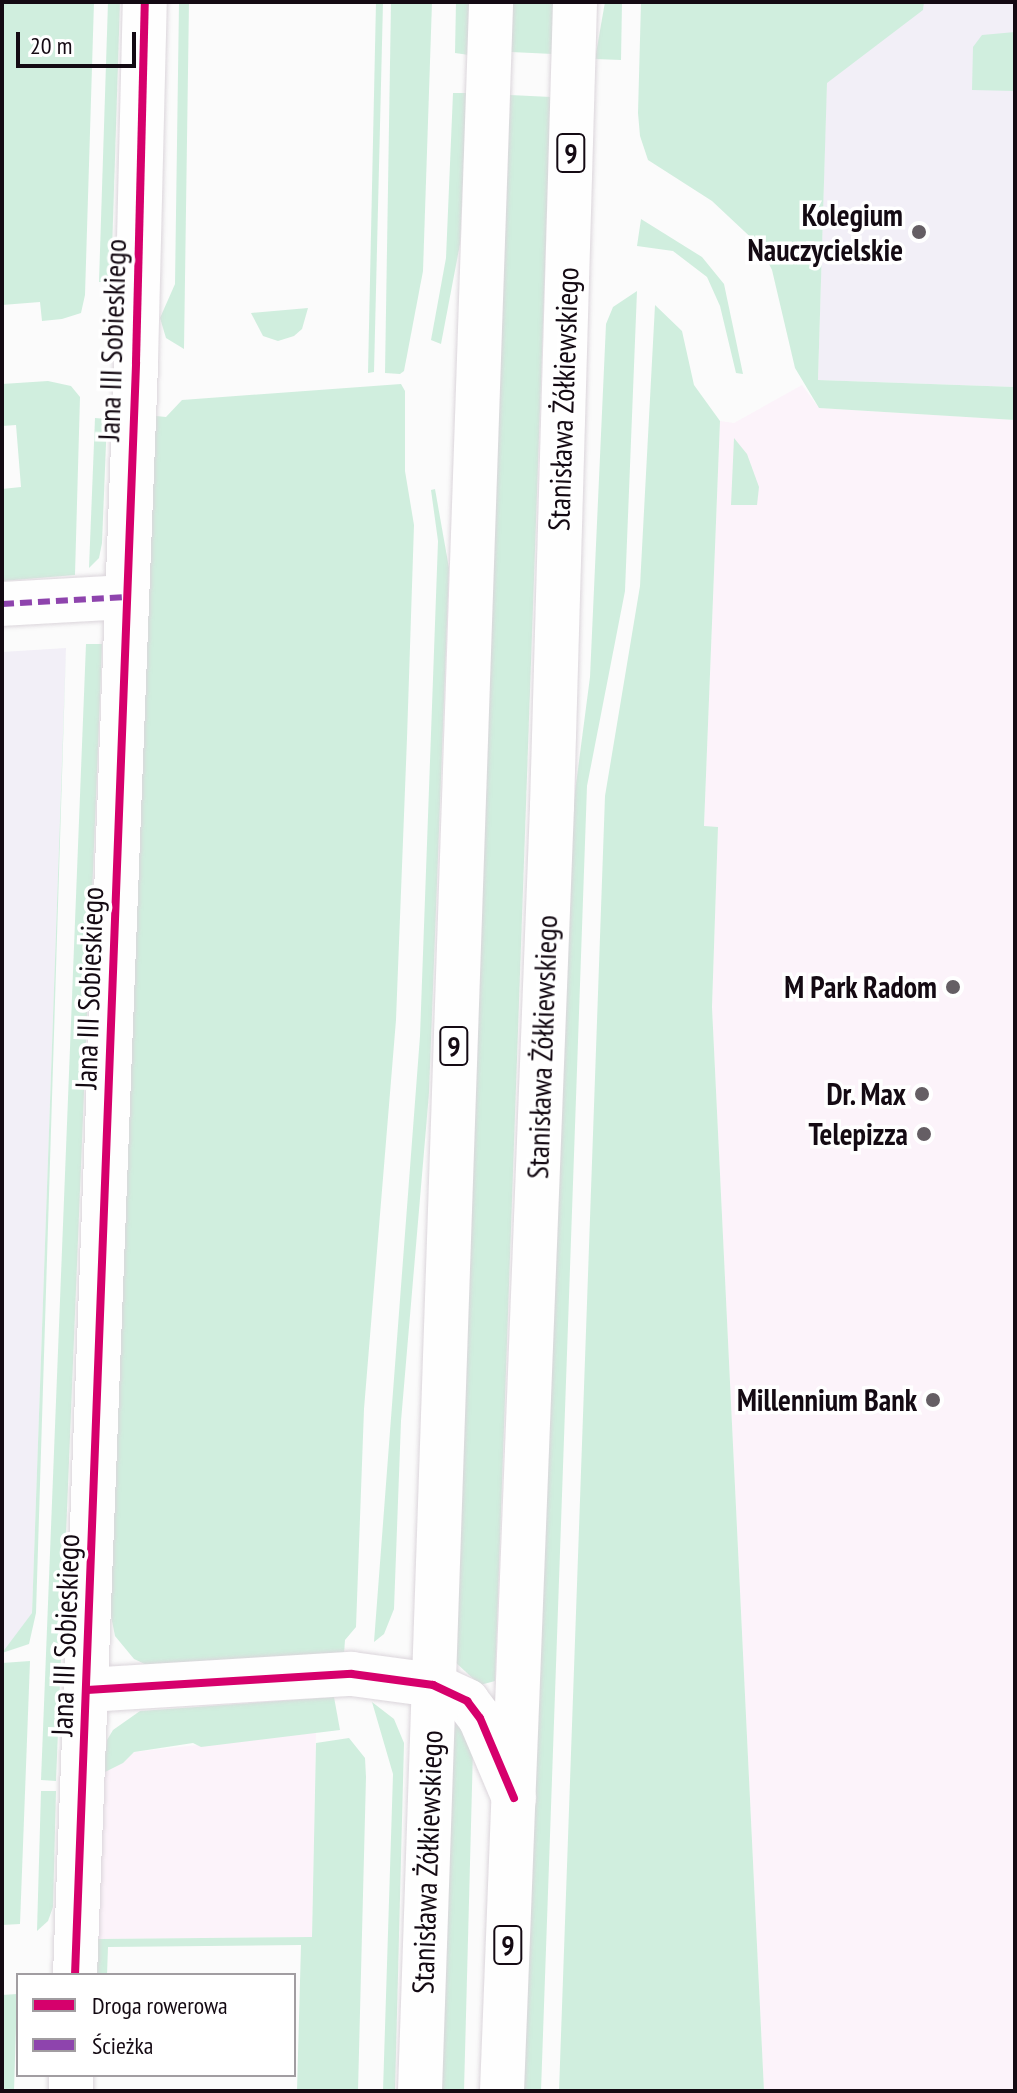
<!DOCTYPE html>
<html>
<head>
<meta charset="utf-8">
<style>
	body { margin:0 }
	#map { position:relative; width:1017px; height:2093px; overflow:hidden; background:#fbfbfb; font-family:"PT Sans Narrow",sans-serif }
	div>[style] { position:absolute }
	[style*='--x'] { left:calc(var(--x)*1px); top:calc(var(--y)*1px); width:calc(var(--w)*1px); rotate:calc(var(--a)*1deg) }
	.built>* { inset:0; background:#fcf3fa }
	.education>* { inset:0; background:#f2eff7 }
	.green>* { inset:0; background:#d0eede }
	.roads { filter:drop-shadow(0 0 2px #dbd5db) drop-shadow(0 0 2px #dbd5db) }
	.minor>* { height:44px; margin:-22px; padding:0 22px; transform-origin:22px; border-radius:22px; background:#fefefe }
	.major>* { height:44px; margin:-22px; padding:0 22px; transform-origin:22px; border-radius:22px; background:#fefefe }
	.quiet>* { height:6px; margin-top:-3px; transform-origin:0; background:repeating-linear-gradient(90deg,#8e44ad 0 12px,transparent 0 18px) }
	.cycleway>* { height:8px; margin:-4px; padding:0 4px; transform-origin:4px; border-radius:4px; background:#d6006c }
	.dots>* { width:22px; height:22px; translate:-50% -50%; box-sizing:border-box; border:4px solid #fff; border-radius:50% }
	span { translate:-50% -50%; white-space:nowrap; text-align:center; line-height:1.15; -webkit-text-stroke:7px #fff; paint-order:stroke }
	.shield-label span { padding:2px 6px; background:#fff; border:2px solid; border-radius:6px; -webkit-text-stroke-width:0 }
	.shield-label { font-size:28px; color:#140a13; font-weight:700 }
	.poi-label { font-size:30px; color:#140a13; font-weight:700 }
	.right { translate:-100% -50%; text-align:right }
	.street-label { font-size:30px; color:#140a13 }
	.frame { position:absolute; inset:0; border:4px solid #140a13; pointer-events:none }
	.legend { position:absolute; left:16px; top:1973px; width:280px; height:104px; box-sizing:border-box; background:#fff; border:2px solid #a19da1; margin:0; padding:10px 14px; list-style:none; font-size:24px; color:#140a13 }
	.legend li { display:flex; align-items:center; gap:16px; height:40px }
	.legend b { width:40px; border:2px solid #a19da1 }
	.scale { position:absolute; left:16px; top:32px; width:120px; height:36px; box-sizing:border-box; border:4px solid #140a13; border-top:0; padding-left:10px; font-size:24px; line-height:28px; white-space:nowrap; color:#140a13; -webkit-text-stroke:6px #fff; paint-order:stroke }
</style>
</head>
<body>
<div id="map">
	<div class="built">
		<i style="clip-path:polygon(802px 385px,819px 408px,1015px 420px,1015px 2091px,764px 2091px,712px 1007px,718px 827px,704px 827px,720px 421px,734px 423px)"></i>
		<i style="clip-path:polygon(316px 1732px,312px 1937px,98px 1939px,103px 1773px,134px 1752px)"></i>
	</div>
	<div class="education">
		<i style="clip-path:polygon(829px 2px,1015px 2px,1015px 387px,818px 380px)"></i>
		<i style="clip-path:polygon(66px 648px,32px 1614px,8px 1650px,2px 1650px,2px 652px)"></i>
	</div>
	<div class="green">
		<i style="clip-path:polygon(2px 2px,94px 2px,85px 295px,81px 313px,62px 319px,42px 321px,40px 302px,2px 305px)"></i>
		<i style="clip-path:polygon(108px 2px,120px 2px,111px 282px,99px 282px)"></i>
		<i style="clip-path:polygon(179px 2px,189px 2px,184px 349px,166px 338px,160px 318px,175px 284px)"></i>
		<i style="clip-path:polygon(376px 2px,383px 2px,374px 372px,368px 373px)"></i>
		<i style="clip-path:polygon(391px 2px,432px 2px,423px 271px,404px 371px,400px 374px,385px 373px)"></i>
		<i style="clip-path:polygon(456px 2px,470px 2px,469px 55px,455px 53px)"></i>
		<i style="clip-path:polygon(513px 2px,554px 2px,553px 54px,511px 52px)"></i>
		<i style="clip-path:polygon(605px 2px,622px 2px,621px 60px,595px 59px)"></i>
		<i style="clip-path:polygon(641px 2px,924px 2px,923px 10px,827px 83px,818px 380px,1015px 387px,1015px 420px,819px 408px,795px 368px,772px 270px,760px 246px,712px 201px,648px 160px,640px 136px,638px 113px)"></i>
		<i style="clip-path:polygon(1015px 32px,1015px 91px,972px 90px,973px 47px,982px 35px)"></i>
		<i style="clip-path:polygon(453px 93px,467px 93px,460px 244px,441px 344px,431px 340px,446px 258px)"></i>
		<i style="clip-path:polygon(510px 95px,551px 97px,495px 1681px,480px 1685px,454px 1661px)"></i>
		<i style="clip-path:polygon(641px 219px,702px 257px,724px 284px,743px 374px,736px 373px,720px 306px,707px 277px,673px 251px,637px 246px)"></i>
		<i style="clip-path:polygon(637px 291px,625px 591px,587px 786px,541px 2091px,523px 2091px,567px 853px,590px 677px,606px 324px,613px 307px)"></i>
		<i style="clip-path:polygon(655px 305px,682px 331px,694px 385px,720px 421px,704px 826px,718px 827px,712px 1007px,764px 2091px,559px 2091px,605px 796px,640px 586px)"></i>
		<i style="clip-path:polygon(308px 308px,302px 329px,294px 336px,278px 341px,263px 336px,251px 313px)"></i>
		<i style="clip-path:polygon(48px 381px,71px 386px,80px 397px,75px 575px,2px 581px,2px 489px,21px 487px,16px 425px,2px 426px,2px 384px)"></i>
		<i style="clip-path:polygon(401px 384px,405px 391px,405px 471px,414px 525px,407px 738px,396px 1020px,364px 1409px,356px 1627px,345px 1640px,344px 1654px,147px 1665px,134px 1659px,115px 1636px,110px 1611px,152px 436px,156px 416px,166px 417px,182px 400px)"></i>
		<i style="clip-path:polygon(95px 418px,107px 419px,102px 543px,99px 558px,89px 568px)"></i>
		<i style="clip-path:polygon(734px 438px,747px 454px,759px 487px,757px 505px,731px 505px)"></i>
		<i style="clip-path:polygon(435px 489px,449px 568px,429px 1093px,401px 1421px,394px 1609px,384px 1634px,374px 1642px,420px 1036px,438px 541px,431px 490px)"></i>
		<i style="clip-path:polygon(86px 644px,102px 644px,100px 698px,56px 1781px,41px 1780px)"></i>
		<i style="clip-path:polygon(66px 648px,36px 1613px,29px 1644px,2px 1653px,32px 1613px)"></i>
		<i style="clip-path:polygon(30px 1661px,20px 1924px,2px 1925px,2px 1663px)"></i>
		<i style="clip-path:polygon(334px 1697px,340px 1730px,201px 1747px,193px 1743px,134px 1752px,123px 1763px,103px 1773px,107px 1740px,113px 1730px,140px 1711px)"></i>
		<i style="clip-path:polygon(372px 1702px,394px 1719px,404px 1743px,395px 2091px,383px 2091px,393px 1774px)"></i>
		<i style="clip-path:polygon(452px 1723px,467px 1725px,473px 1749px,464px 2091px,440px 2091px)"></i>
		<i style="clip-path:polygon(349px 1738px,365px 1758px,366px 1777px,358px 2091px,297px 2091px,301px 1945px,108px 1947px,107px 1975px,97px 1975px,98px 1939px,312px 1937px,316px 1743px)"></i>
		<i style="clip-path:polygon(41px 1791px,56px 1791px,53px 1907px,48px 1921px,37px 1931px)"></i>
		<i style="clip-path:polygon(17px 1994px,14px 2091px,2px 2091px,2px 1995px)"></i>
	</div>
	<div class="roads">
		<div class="minor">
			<i style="--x:2;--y:604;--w:125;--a:-3.2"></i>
			<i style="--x:87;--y:1690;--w:265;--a:-3.5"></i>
			<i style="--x:352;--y:1674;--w:82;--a:7.7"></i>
			<i style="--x:433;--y:1685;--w:38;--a:25"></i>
			<i style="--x:467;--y:1701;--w:21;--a:53"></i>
			<i style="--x:480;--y:1718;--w:87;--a:67"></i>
			<i style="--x:75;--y:1975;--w:1614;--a:-87.83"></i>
			<i style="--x:136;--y:362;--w:360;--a:-88.6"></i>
			<i style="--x:71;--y:2091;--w:16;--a:-90"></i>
		</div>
		<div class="major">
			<i style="--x:420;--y:2091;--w:2090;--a:-88.05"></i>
			<i style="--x:502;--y:2091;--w:1286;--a:-87.77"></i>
			<i style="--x:552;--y:806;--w:804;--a:-88.36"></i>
		</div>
	</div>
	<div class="quiet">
		<i style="--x:2;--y:604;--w:125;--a:-3.2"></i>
	</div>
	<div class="cycleway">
		<i style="--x:87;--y:1690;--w:265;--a:-3.5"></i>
		<i style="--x:352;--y:1674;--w:82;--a:7.7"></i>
		<i style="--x:433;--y:1685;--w:38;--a:25"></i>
		<i style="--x:467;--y:1701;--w:21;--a:53"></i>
		<i style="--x:480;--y:1718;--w:87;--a:67"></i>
		<i style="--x:75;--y:1975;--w:1614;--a:-87.83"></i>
		<i style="--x:136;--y:362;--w:360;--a:-88.6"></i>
	</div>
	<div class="dots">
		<i style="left:919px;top:232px;background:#655e64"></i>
		<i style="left:953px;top:987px;background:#655e64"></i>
		<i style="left:922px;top:1094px;background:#655e64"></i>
		<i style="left:924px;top:1134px;background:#655e64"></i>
		<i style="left:933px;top:1400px;background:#655e64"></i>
	</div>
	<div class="shield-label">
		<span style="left:571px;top:153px">9</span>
		<span style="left:454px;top:1046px">9</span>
		<span style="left:508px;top:1945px">9</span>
	</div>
	<div class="poi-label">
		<span class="right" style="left:903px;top:232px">Kolegium<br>Nauczycielskie</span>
		<span class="right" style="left:937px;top:987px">M Park Radom</span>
		<span class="right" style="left:906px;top:1094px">Dr. Max</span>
		<span class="right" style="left:908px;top:1134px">Telepizza</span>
		<span class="right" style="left:917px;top:1400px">Millennium Bank</span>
	</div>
	<div class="street-label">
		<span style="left:112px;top:340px;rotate:-88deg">Jana III Sobieskiego</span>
		<span style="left:563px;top:399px;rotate:-88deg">Stanisława Żółkiewskiego</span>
		<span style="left:89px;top:988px;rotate:-88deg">Jana III Sobieskiego</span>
		<span style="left:542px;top:1047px;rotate:-88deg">Stanisława Żółkiewskiego</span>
		<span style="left:65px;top:1635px;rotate:-88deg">Jana III Sobieskiego</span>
		<span style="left:427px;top:1862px;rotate:-88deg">Stanisława Żółkiewskiego</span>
	</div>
	<div class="frame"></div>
	<ul class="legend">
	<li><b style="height:10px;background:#d6006c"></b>Droga rowerowa</li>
	<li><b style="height:10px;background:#8e44ad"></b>Ścieżka</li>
	</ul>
	<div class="scale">20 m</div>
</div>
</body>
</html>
